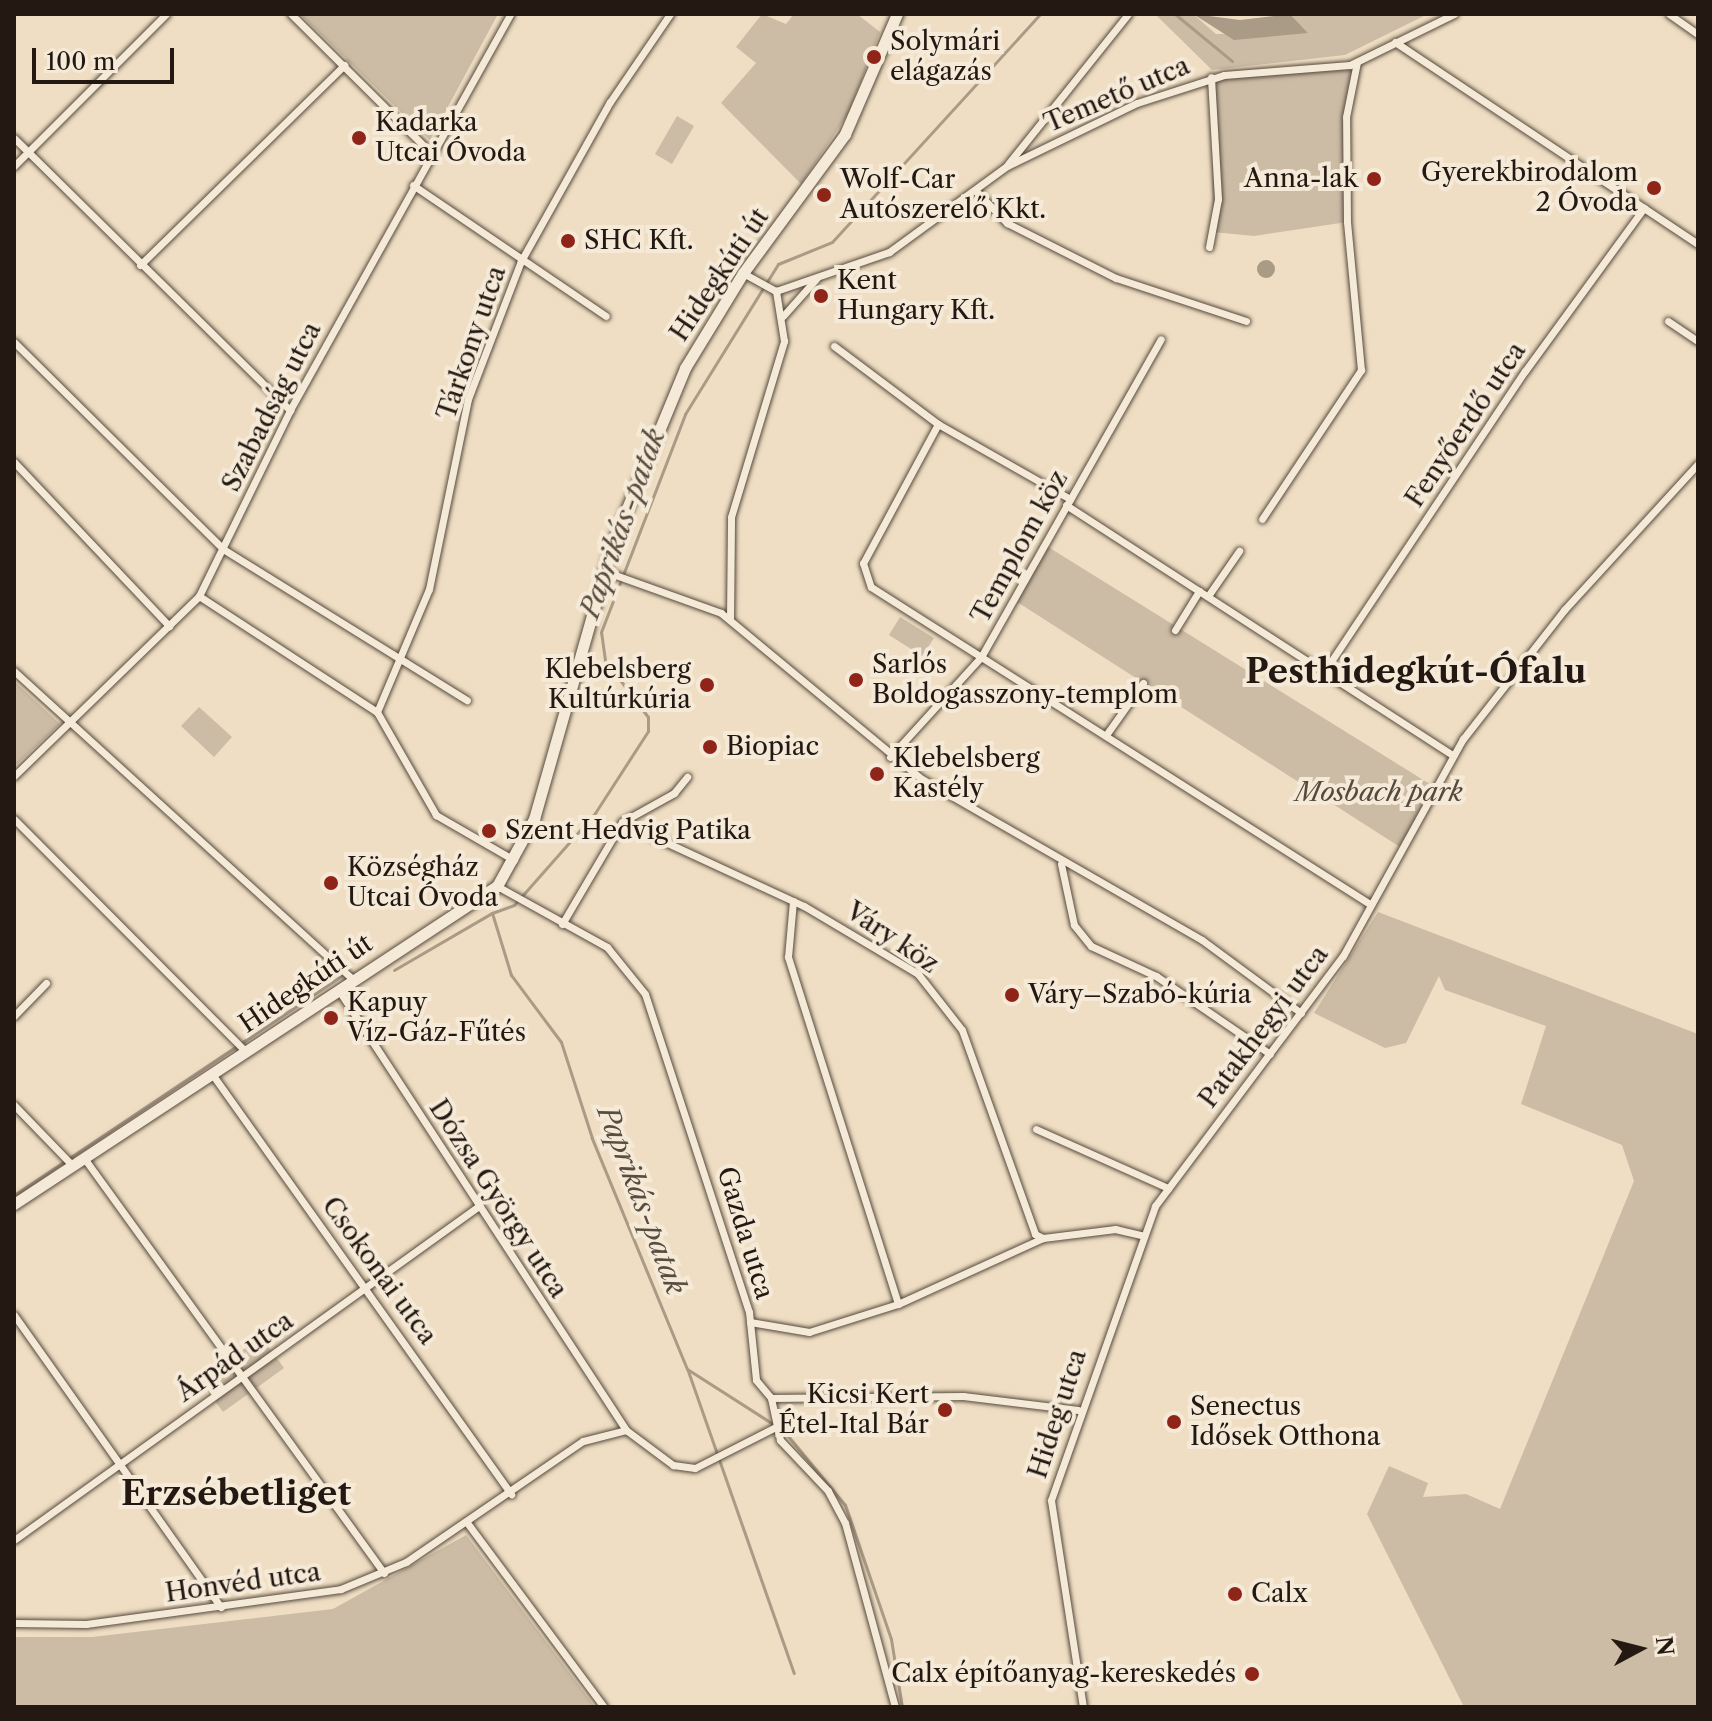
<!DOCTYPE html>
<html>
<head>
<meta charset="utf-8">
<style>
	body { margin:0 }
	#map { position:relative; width:1712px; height:1721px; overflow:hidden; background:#efdec3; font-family:"Libre Caslon Text",serif }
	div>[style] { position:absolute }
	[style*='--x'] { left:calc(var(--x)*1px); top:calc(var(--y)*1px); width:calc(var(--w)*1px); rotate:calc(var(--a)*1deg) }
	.green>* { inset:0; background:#ccbca5 }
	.water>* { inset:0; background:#aa9b87 }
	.round { border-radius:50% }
	.stream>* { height:3px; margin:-1.5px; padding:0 1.5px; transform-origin:1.5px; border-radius:1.5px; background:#aa9b87 }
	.roads { filter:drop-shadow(0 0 2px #564a3e) drop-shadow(0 0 2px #564a3e) }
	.minor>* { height:7px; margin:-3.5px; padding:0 3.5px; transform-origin:3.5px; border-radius:3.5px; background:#f5ead8 }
	.secondary>* { height:11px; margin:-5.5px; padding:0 5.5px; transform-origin:5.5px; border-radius:5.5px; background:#f5ead8 }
	.dots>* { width:22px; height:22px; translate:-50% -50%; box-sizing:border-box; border:4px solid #f5ead8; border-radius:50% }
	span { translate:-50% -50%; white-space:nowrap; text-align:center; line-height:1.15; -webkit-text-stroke:8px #f5ead8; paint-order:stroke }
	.poi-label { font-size:26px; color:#231812 }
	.left { translate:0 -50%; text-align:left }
	.right { translate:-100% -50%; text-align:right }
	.street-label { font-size:26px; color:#231812 }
	.park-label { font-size:26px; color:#56493e; font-style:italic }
	.water-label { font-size:28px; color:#594c41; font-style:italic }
	.district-label { font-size:34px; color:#231812; font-weight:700 }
	.frame { position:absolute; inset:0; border:16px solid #231812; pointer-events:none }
	.north { position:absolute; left:1600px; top:1609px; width:80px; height:80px; -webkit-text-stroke:6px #f5ead8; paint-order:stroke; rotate:83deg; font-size:22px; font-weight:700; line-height:32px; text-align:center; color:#231812 }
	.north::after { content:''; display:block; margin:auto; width:28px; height:36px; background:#231812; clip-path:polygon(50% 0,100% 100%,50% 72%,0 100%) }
	.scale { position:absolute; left:32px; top:48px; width:142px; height:36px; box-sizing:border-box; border:4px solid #231812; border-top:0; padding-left:10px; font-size:24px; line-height:28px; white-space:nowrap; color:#231812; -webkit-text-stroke:6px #f5ead8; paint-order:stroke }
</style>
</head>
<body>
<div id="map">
	<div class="green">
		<i style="clip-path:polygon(300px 14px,498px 14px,430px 140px)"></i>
		<i style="clip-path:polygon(762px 14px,786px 24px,794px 14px,857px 14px,880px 32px,848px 114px,801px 184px,721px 103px,756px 63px,736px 47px)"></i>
		<i style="clip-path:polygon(1155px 14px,1193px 14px,1216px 34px,1308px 33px,1290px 14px,1428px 14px,1345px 55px,1212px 70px)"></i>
		<i style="clip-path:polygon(1357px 62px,1348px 97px,1347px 222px,1254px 236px,1213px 232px,1211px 77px)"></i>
		<i style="clip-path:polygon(677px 116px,694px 126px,672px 164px,655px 154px)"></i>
		<i style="clip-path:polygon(1045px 545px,1433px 786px,1400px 847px,1014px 600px)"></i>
		<i style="clip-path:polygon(900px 617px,934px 638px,922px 656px,889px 635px)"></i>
		<i style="clip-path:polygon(14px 681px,60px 724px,14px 767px)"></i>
		<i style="clip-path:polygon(199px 707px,232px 737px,214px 757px,181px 726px)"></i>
		<i style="clip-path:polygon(1378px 912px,1698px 1034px,1698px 1707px,1464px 1707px,1367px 1514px,1389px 1466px,1428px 1483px,1423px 1497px,1466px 1494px,1500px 1509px,1634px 1181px,1622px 1145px,1521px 1104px,1546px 1026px,1445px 990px,1439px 976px,1406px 1043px,1385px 1048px,1314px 1013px)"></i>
		<i style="clip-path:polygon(261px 1337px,284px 1368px,223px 1412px,200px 1381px)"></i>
		<i style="clip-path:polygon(466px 1535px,595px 1707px,14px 1707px,14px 1637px,92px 1637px,333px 1609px)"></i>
	</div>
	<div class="water">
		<i style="clip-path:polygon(1193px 14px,1240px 20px,1290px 14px,1308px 33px,1234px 40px)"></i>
		<i class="round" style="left:1257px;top:260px;width:18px;height:18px"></i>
	</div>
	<div class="stream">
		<i style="--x:1175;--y:14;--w:74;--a:39.5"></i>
		<i style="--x:394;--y:970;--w:113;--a:-30.2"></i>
		<i style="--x:14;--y:1195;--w:394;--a:-33.8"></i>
		<i style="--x:688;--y:1371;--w:320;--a:70.7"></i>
		<i style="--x:902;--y:1707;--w:69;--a:-99.2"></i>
		<i style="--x:891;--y:1639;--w:142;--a:-108.9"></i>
		<i style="--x:845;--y:1505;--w:96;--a:-129.5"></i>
		<i style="--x:784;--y:1431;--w:115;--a:-147.4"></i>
		<i style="--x:687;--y:1369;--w:250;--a:-112.4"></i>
		<i style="--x:592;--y:1138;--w:101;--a:-107.9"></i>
		<i style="--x:561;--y:1042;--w:84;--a:-126.7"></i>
		<i style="--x:511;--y:975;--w:65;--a:-107"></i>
		<i style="--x:492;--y:913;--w:23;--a:-20"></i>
		<i style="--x:514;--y:905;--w:123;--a:-48.6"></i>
		<i style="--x:595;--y:813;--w:98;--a:-57.1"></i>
		<i style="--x:648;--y:731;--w:14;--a:-90"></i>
		<i style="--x:648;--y:717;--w:71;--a:-127"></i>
		<i style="--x:605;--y:660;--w:28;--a:-98"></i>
		<i style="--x:601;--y:632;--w:234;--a:-68.9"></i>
		<i style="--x:685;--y:414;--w:176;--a:-58.2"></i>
		<i style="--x:778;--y:264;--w:58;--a:-22.2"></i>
		<i style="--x:832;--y:242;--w:309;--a:-47.6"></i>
	</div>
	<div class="roads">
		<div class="minor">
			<i style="--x:291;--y:14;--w:197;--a:44.8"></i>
			<i style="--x:1669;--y:14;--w:35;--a:35"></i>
			<i style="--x:1395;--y:42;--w:364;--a:33.7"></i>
			<i style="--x:14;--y:138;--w:388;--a:44.6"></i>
			<i style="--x:1008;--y:164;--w:192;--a:-51.3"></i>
			<i style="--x:14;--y:166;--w:215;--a:-45"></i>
			<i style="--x:413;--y:185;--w:233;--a:34.2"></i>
			<i style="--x:976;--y:191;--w:45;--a:45.9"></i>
			<i style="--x:1007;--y:223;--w:122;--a:26.8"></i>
			<i style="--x:1116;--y:278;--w:137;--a:18.3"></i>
			<i style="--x:1209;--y:247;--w:49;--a:-79.4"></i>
			<i style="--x:1218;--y:199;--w:122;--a:-93.3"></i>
			<i style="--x:140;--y:265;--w:286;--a:-44.4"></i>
			<i style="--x:743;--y:273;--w:38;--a:29"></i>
			<i style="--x:776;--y:291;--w:120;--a:-19"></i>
			<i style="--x:889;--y:252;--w:146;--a:-36.1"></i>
			<i style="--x:1007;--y:166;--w:144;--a:-25.9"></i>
			<i style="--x:1137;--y:103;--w:91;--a:-17.8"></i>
			<i style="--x:1224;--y:75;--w:126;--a:-4.5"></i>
			<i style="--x:1350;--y:65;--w:116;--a:-26.1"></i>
			<i style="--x:783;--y:316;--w:50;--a:-48.3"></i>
			<i style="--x:1668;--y:321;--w:36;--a:34"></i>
			<i style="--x:14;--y:342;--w:294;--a:44.7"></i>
			<i style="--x:223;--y:549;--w:287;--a:31.8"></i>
			<i style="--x:834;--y:346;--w:130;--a:36.9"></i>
			<i style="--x:938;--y:424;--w:152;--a:29.6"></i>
			<i style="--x:938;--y:424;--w:158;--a:118.3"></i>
			<i style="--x:863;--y:563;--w:25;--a:72"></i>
			<i style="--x:871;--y:587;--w:591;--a:32.43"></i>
			<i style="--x:14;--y:462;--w:226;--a:46.6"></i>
			<i style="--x:1066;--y:505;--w:461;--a:32.9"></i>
			<i style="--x:1262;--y:519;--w:179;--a:-56.4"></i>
			<i style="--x:1361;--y:370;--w:149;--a:-95.4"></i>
			<i style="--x:1347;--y:222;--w:105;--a:-90.5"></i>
			<i style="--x:1346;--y:117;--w:56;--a:-78.7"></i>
			<i style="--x:604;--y:571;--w:124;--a:19.7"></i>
			<i style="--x:721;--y:613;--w:261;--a:39.6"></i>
			<i style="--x:922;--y:779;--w:323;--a:29.9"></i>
			<i style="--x:1202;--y:940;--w:123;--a:36.4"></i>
			<i style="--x:199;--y:596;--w:212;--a:33.1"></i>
			<i style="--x:377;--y:712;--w:119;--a:60.2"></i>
			<i style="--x:436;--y:815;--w:90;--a:30"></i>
			<i style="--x:1208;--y:596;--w:55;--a:-55.4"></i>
			<i style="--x:730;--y:619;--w:102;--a:-89.4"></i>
			<i style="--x:731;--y:517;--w:184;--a:-73.2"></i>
			<i style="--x:784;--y:341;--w:51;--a:-99.1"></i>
			<i style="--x:1175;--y:630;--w:46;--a:-58.4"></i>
			<i style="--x:1326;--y:669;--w:358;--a:-56.3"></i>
			<i style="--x:1525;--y:371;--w:202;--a:-53.9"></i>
			<i style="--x:14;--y:671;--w:458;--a:42.3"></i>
			<i style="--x:377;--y:712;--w:134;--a:-67.1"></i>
			<i style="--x:429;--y:589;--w:194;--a:-78.4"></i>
			<i style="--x:468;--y:399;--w:148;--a:-69"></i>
			<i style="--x:521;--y:261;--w:182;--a:-60.8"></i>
			<i style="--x:610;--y:102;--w:107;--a:-55.7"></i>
			<i style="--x:1106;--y:735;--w:64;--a:-54.6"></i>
			<i style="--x:890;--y:757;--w:135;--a:-47.7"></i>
			<i style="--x:981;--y:657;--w:365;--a:-60.5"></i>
			<i style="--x:14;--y:776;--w:258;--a:-44.2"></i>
			<i style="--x:199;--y:596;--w:207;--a:-63.9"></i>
			<i style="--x:290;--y:410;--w:453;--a:-60.9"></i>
			<i style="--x:14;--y:819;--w:327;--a:45.1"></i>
			<i style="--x:622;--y:822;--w:200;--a:24.8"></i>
			<i style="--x:804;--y:906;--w:133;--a:30.8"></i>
			<i style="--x:918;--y:974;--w:71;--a:51.8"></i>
			<i style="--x:962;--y:1030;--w:217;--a:70.3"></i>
			<i style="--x:1035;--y:1234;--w:9;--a:27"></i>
			<i style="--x:1061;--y:864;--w:62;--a:78"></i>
			<i style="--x:1074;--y:925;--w:27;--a:51"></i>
			<i style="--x:1091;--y:946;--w:72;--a:24.8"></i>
			<i style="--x:1156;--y:976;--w:138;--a:34.4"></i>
			<i style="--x:497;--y:886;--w:126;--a:29"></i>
			<i style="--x:607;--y:947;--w:60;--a:51"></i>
			<i style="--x:645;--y:994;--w:335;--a:71.9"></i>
			<i style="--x:749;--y:1312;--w:68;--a:84.1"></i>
			<i style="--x:756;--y:1380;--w:23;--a:50"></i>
			<i style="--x:771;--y:1398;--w:43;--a:77.9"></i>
			<i style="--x:780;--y:1440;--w:70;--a:46.7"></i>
			<i style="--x:828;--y:1491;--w:36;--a:62"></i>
			<i style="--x:845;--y:1523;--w:191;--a:74.8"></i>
			<i style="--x:793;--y:901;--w:56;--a:95.1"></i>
			<i style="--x:788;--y:957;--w:364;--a:72.4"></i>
			<i style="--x:562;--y:924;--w:118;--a:-59.5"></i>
			<i style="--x:622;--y:822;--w:60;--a:-29.1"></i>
			<i style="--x:674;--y:793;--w:21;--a:-51"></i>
			<i style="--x:338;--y:989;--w:527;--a:56.85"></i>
			<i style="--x:626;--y:1430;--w:59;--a:36.7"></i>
			<i style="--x:673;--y:1465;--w:22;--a:8"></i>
			<i style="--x:695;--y:1468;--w:89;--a:-26.9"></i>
			<i style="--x:14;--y:1016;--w:46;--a:-45.9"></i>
			<i style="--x:212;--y:1074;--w:516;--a:54.55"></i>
			<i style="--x:14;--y:1105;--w:85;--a:46"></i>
			<i style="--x:1036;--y:1129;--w:145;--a:24.1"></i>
			<i style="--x:84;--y:1158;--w:512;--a:54.14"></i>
			<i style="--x:14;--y:1315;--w:358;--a:54.7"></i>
			<i style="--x:750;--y:1322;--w:60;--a:9.6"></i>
			<i style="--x:809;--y:1332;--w:93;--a:-17.5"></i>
			<i style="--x:898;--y:1304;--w:159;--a:-24.5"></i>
			<i style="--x:1043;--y:1238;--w:73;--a:-7.1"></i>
			<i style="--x:1115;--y:1229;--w:28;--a:13"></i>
			<i style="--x:771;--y:1398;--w:192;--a:-0.6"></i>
			<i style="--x:963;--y:1396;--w:116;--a:6.9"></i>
			<i style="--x:468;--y:1524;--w:228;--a:53.4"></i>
			<i style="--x:14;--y:1540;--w:573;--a:-35.69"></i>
			<i style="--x:14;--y:1623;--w:72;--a:0.8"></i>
			<i style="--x:86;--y:1624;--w:257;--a:-7.8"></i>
			<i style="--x:341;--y:1589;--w:70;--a:-22.6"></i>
			<i style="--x:406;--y:1562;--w:214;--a:-34.4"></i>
			<i style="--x:583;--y:1441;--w:44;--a:-14.3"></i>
			<i style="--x:1083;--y:1707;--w:209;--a:-98.8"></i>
			<i style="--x:1051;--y:1500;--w:312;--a:-70.5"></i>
			<i style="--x:1155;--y:1206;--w:313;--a:-53.1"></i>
			<i style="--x:1343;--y:956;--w:248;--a:-61.1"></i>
			<i style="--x:1463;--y:739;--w:164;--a:-51.9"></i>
			<i style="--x:1564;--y:610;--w:198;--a:-47.5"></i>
		</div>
		<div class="secondary">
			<i style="--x:14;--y:1204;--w:578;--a:-33.36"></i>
			<i style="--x:497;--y:886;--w:77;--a:-61.1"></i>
			<i style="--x:534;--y:819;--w:288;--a:-74.1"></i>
			<i style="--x:613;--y:542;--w:188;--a:-67.5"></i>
			<i style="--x:685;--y:368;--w:111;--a:-58.6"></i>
			<i style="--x:743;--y:273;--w:172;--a:-53.7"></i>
			<i style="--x:845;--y:134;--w:131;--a:-66.6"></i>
		</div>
	</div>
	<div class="dots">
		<i style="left:874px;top:57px;background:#8f2418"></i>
		<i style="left:359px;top:138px;background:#8f2418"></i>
		<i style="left:1374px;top:179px;background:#8f2418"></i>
		<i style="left:1654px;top:188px;background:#8f2418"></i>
		<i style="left:824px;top:195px;background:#8f2418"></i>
		<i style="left:568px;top:241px;background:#8f2418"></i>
		<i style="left:821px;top:296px;background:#8f2418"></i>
		<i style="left:856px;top:680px;background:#8f2418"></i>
		<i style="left:707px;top:685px;background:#8f2418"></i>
		<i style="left:710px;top:747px;background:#8f2418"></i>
		<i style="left:877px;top:774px;background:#8f2418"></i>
		<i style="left:489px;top:831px;background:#8f2418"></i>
		<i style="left:331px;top:883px;background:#8f2418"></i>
		<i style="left:1012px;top:995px;background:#8f2418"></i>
		<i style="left:331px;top:1018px;background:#8f2418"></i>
		<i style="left:945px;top:1410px;background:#8f2418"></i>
		<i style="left:1174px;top:1422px;background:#8f2418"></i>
		<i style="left:1235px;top:1594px;background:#8f2418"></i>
		<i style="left:1252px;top:1674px;background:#8f2418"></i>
	</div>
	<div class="poi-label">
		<span class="left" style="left:890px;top:57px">Solymári<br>elágazás</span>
		<span class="left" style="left:375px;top:138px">Kadarka<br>Utcai Óvoda</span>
		<span class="right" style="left:1638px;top:188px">Gyerekbirodalom<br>2 Óvoda</span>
		<span class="right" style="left:1358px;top:179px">Anna-lak</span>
		<span class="left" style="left:840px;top:195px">Wolf-Car<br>Autószerelő Kkt.</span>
		<span class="left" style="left:584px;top:241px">SHC Kft.</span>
		<span class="left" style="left:837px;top:296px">Kent<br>Hungary Kft.</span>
		<span class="left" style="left:872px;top:680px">Sarlós<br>Boldogasszony-templom</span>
		<span class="right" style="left:691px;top:685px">Klebelsberg<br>Kultúrkúria</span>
		<span class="left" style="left:726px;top:747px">Biopiac</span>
		<span class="left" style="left:893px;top:774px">Klebelsberg<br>Kastély</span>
		<span class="left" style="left:505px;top:831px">Szent Hedvig Patika</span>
		<span class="left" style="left:347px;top:883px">Községház<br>Utcai Óvoda</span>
		<span class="left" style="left:1028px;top:995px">Váry–Szabó-kúria</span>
		<span class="left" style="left:347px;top:1018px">Kapuy<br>Víz-Gáz-Fűtés</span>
		<span class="right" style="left:929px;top:1410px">Kicsi Kert<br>Étel-Ital Bár</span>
		<span class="left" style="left:1190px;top:1422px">Senectus<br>Idősek Otthona</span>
		<span class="left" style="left:1251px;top:1594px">Calx</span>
		<span class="right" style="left:1236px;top:1674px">Calx építőanyag-kereskedés</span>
	</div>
	<div class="street-label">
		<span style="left:1117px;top:95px;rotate:-23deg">Temető utca</span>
		<span style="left:720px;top:275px;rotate:-56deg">Hidegkúti út</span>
		<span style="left:472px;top:343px;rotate:-71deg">Tárkony utca</span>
		<span style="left:272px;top:407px;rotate:-63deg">Szabadság utca</span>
		<span style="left:1466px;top:425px;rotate:-56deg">Fenyőerdő utca</span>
		<span style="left:1020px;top:547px;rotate:-61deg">Templom köz</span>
		<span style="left:892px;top:938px;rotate:34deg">Váry köz</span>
		<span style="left:306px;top:984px;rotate:-34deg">Hidegkúti út</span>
		<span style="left:1264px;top:1027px;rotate:-53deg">Patakhegyi utca</span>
		<span style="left:498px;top:1199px;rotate:57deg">Dózsa György utca</span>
		<span style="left:745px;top:1233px;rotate:73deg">Gazda utca</span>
		<span style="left:379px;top:1271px;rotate:54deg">Csokonai utca</span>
		<span style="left:235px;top:1357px;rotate:-35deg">Árpád utca</span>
		<span style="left:1058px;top:1414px;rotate:-72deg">Hideg utca</span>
		<span style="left:243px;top:1583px;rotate:-8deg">Honvéd utca</span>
	</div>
	<div class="park-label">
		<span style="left:1379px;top:793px">Mosbach park</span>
	</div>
	<div class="water-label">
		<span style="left:622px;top:523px;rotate:-70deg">Paprikás-patak</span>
		<span style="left:642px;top:1200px;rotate:69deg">Paprikás-patak</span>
	</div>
	<div class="district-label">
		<span style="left:1416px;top:672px">Pesthidegkút-Ófalu</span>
		<span style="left:236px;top:1494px">Erzsébetliget</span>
	</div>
	<div class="frame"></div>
	<div class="north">N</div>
	<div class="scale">100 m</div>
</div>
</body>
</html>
